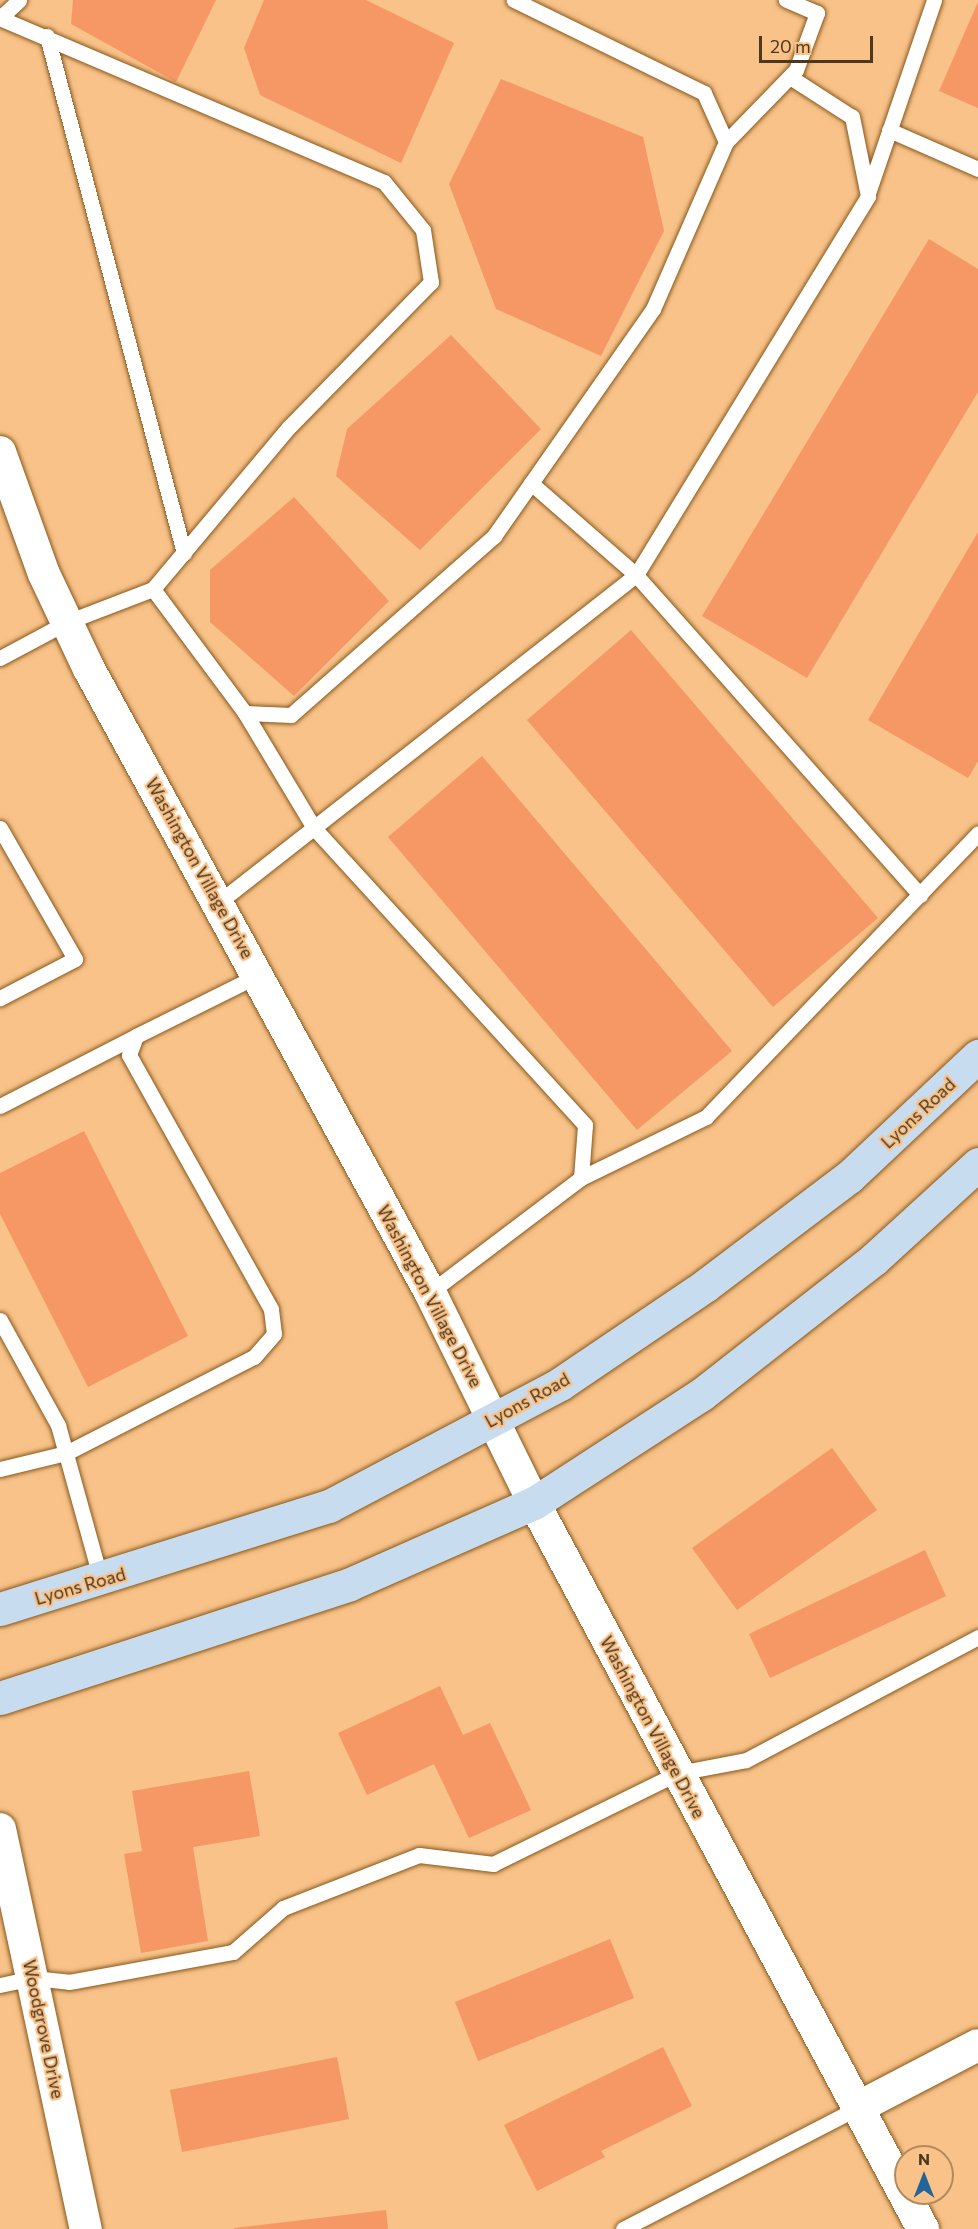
<!DOCTYPE html>
<html>
<head>
<meta charset="utf-8">
<style>
	body { margin:0 }
	#map { position:relative; width:978px; height:2229px; overflow:hidden; background:#f8c288; font-family:Commissioner,sans-serif }
	div>[style] { position:absolute }
	[style*='--x'] { left:calc(var(--x)*1px); top:calc(var(--y)*1px); width:calc(var(--w)*1px); rotate:calc(var(--a)*1deg) }
	.building>* { inset:0; background:#f69766 }
	.roads { filter:drop-shadow(0 0 2px #88581c) drop-shadow(0 0 2px #88581c) }
	.service>* { height:15px; margin:-7.5px; padding:0 7.5px; transform-origin:7.5px; border-radius:7.5px; background:#fff }
	.minor>* { height:32px; margin:-16px; padding:0 16px; transform-origin:16px; border-radius:16px; background:#fff }
	.secondary>* { height:33px; margin:-16.5px; padding:0 16.5px; transform-origin:16.5px; border-radius:16.5px; background:#c8dcef }
	span { translate:-50% -50%; white-space:nowrap; text-align:center; line-height:1.15; -webkit-text-stroke:4.5px #f8c288; paint-order:stroke }
	.street-label { font-size:18px; color:#4c371f }
	.north { position:absolute; left:894px; top:2145px; width:60px; height:60px; box-sizing:border-box; background:#f8c288; border:2px solid #b38a5e; border-radius:50%; rotate:0deg; font-size:16px; font-weight:700; line-height:24px; text-align:center; color:#4c371f }
	.north::after { content:''; display:block; margin:auto; width:21px; height:27px; background:#23649a; clip-path:polygon(50% 0,100% 100%,50% 72%,0 100%) }
	.scale { position:absolute; left:759px; top:36px; width:114px; height:27px; box-sizing:border-box; border:3px solid #4c371f; border-top:0; padding-left:8px; font-size:18px; line-height:21px; white-space:nowrap; color:#4c371f; -webkit-text-stroke:4px #f8c288; paint-order:stroke }
</style>
</head>
<body>
<div id="map">
	<div class="building">
		<i style="clip-path:polygon(73px 0,216px 0,176px 82px,71px 24px)"></i>
		<i style="clip-path:polygon(264px 0,366px 0,454px 43px,401px 163px,260px 95px,244px 48px)"></i>
		<i style="clip-path:polygon(978px 2px,978px 108px,939px 91px)"></i>
		<i style="clip-path:polygon(501px 79px,643px 137px,664px 231px,601px 356px,496px 309px,449px 184px)"></i>
		<i style="clip-path:polygon(929px 239px,978px 269px,978px 392px,807px 678px,702px 616px)"></i>
		<i style="clip-path:polygon(451px 335px,541px 429px,420px 550px,336px 476px,347px 429px)"></i>
		<i style="clip-path:polygon(294px 497px,389px 601px,294px 696px,210px 622px,210px 570px)"></i>
		<i style="clip-path:polygon(978px 532px,978px 761px,968px 778px,868px 720px)"></i>
		<i style="clip-path:polygon(631px 630px,878px 918px,773px 1007px,527px 720px)"></i>
		<i style="clip-path:polygon(482px 756px,732px 1051px,637px 1130px,388px 837px)"></i>
		<i style="clip-path:polygon(84px 1131px,188px 1336px,88px 1387px,0 1214px,0 1173px)"></i>
		<i style="clip-path:polygon(832px 1448px,877px 1510px,737px 1610px,692px 1548px)"></i>
		<i style="clip-path:polygon(925px 1550px,946px 1596px,770px 1678px,749px 1634px)"></i>
		<i style="clip-path:polygon(440px 1686px,463px 1735px,490px 1723px,531px 1810px,469px 1838px,434px 1764px,367px 1795px,338px 1733px)"></i>
		<i style="clip-path:polygon(249px 1771px,260px 1836px,193px 1847px,208px 1941px,141px 1953px,124px 1854px,142px 1851px,132px 1791px)"></i>
		<i style="clip-path:polygon(610px 1939px,634px 1998px,478px 2061px,455px 2002px)"></i>
		<i style="clip-path:polygon(663px 2047px,692px 2106px,601px 2151px,605px 2157px,537px 2191px,504px 2125px)"></i>
		<i style="clip-path:polygon(337px 2057px,349px 2119px,182px 2152px,170px 2090px)"></i>
		<i style="clip-path:polygon(386px 2210px,388px 2229px,234px 2229px,234px 2228px)"></i>
	</div>
	<div class="roads">
		<div class="service">
			<i style="--x:0;--y:18;--w:26;--a:-43"></i>
			<i style="--x:2;--y:19;--w:415;--a:23.1"></i>
			<i style="--x:384;--y:182;--w:62;--a:50.9"></i>
			<i style="--x:423;--y:230;--w:53;--a:81.3"></i>
			<i style="--x:431;--y:282;--w:204;--a:134.4"></i>
			<i style="--x:288;--y:428;--w:210;--a:130"></i>
			<i style="--x:47;--y:36;--w:535;--a:75.16"></i>
			<i style="--x:889;--y:130;--w:97;--a:23.7"></i>
			<i style="--x:726;--y:142;--w:100;--a:-45.8"></i>
			<i style="--x:796;--y:70;--w:61;--a:-69.8"></i>
			<i style="--x:817;--y:13;--w:34;--a:-157"></i>
			<i style="--x:868;--y:193;--w:204;--a:-71.1"></i>
			<i style="--x:531;--y:483;--w:140;--a:41.2"></i>
			<i style="--x:636;--y:575;--w:428;--a:48.4"></i>
			<i style="--x:0;--y:658;--w:76;--a:-28.2"></i>
			<i style="--x:67;--y:622;--w:92;--a:-21"></i>
			<i style="--x:153;--y:589;--w:154;--a:53.4"></i>
			<i style="--x:245;--y:713;--w:46;--a:2.5"></i>
			<i style="--x:291;--y:715;--w:271;--a:-41.4"></i>
			<i style="--x:494;--y:536;--w:277;--a:-55"></i>
			<i style="--x:653;--y:309;--w:182;--a:-66.4"></i>
			<i style="--x:726;--y:142;--w:54;--a:-114.2"></i>
			<i style="--x:704;--y:93;--w:212;--a:-153.9"></i>
			<i style="--x:245;--y:713;--w:134;--a:59"></i>
			<i style="--x:314;--y:828;--w:402;--a:47.6"></i>
			<i style="--x:585;--y:1125;--w:53;--a:94.3"></i>
			<i style="--x:581;--y:1178;--w:189;--a:142.9"></i>
			<i style="--x:0;--y:828;--w:151;--a:60.2"></i>
			<i style="--x:75;--y:959;--w:85;--a:152.5"></i>
			<i style="--x:219;--y:902;--w:530;--a:-38.1"></i>
			<i style="--x:636;--y:575;--w:444;--a:-58.5"></i>
			<i style="--x:868;--y:196;--w:81;--a:-101.4"></i>
			<i style="--x:852;--y:117;--w:74;--a:-147.2"></i>
			<i style="--x:0;--y:1106;--w:153;--a:-27.2"></i>
			<i style="--x:581;--y:1178;--w:139;--a:-26"></i>
			<i style="--x:706;--y:1117;--w:393;--a:-46.2"></i>
			<i style="--x:0;--y:1320;--w:120;--a:61.1"></i>
			<i style="--x:58;--y:1425;--w:161;--a:74.5"></i>
			<i style="--x:0;--y:1469;--w:68;--a:-13.6"></i>
			<i style="--x:66;--y:1453;--w:211;--a:-27.1"></i>
			<i style="--x:254;--y:1357;--w:30;--a:-49"></i>
			<i style="--x:274;--y:1334;--w:25;--a:-97"></i>
			<i style="--x:271;--y:1309;--w:291;--a:-119.2"></i>
			<i style="--x:129;--y:1055;--w:20;--a:-70"></i>
			<i style="--x:136;--y:1036;--w:137;--a:-26.4"></i>
			<i style="--x:0;--y:1985;--w:34;--a:-12"></i>
			<i style="--x:33;--y:1978;--w:36;--a:6"></i>
			<i style="--x:69;--y:1982;--w:167;--a:-10.4"></i>
			<i style="--x:233;--y:1952;--w:67;--a:-41.3"></i>
			<i style="--x:283;--y:1908;--w:146;--a:-21.3"></i>
			<i style="--x:419;--y:1855;--w:75;--a:6.9"></i>
			<i style="--x:493;--y:1864;--w:206;--a:-26.2"></i>
			<i style="--x:678;--y:1773;--w:69;--a:-10.8"></i>
			<i style="--x:746;--y:1760;--w:263;--a:-27.9"></i>
			<i style="--x:623;--y:2229;--w:263;--a:-27.3"></i>
		</div>
		<div class="minor">
			<i style="--x:0;--y:452;--w:130;--a:70.2"></i>
			<i style="--x:44;--y:574;--w:105;--a:64.7"></i>
			<i style="--x:89;--y:669;--w:710;--a:61.31"></i>
			<i style="--x:430;--y:1292;--w:235;--a:63.8"></i>
			<i style="--x:534;--y:1503;--w:824;--a:61.82"></i>
			<i style="--x:0;--y:1829;--w:409;--a:77.9"></i>
			<i style="--x:857;--y:2108;--w:136;--a:-27.5"></i>
		</div>
		<div class="secondary">
			<i style="--x:0;--y:1609;--w:345;--a:-17.4"></i>
			<i style="--x:329;--y:1506;--w:261;--a:-27.8"></i>
			<i style="--x:560;--y:1384;--w:176;--a:-34.1"></i>
			<i style="--x:706;--y:1285;--w:179;--a:-37.1"></i>
			<i style="--x:849;--y:1177;--w:177;--a:-43.2"></i>
			<i style="--x:0;--y:1698;--w:368;--a:-18"></i>
			<i style="--x:350;--y:1584;--w:201;--a:-23.8"></i>
			<i style="--x:534;--y:1503;--w:200;--a:-33"></i>
			<i style="--x:702;--y:1394;--w:219;--a:-38.1"></i>
			<i style="--x:874;--y:1259;--w:141;--a:-42.4"></i>
		</div>
	</div>
	<div class="street-label">
		<span style="left:200px;top:868px;rotate:61deg">Washington Village Drive</span>
		<span style="left:918px;top:1113px;rotate:-43deg">Lyons Road</span>
		<span style="left:430px;top:1296px;rotate:62deg">Washington Village Drive</span>
		<span style="left:527px;top:1400px;rotate:-29deg">Lyons Road</span>
		<span style="left:80px;top:1586px;rotate:-16deg">Lyons Road</span>
		<span style="left:653px;top:1727px;rotate:62deg">Washington Village Drive</span>
		<span style="left:44px;top:2029px;rotate:78deg">Woodgrove Drive</span>
	</div>
	<div class="north">N</div>
	<div class="scale">20 m</div>
</div>
</body>
</html>
